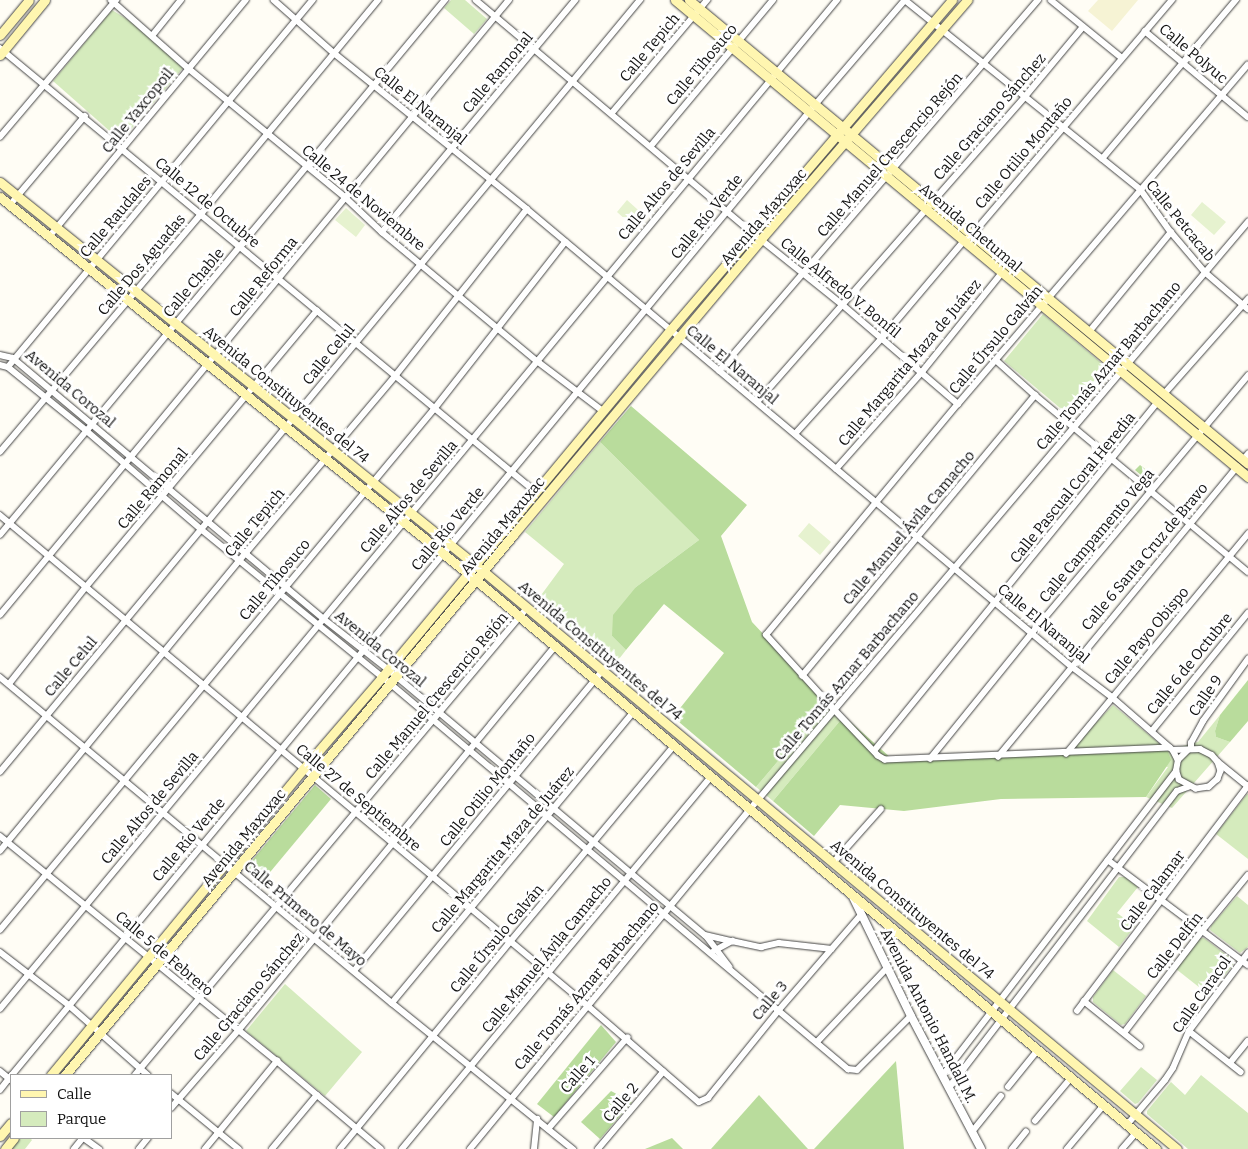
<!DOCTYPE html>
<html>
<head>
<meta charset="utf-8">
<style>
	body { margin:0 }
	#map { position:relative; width:1248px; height:1149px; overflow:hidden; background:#fffdf5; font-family:Bitter,serif }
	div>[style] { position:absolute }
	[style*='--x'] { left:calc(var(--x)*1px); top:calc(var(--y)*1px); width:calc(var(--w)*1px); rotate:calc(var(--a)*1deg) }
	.farmland>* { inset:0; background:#f6f3d4 }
	.green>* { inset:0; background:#d5ebbd }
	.forest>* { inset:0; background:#b9dc9c }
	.pitch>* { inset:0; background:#e6f2cf }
	.roads { filter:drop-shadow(0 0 1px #444) drop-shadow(0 0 1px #444) }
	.minor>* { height:5.5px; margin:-2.75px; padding:0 2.75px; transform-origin:2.75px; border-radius:2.75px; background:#fff }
	.tertiary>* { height:8px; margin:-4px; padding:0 4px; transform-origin:4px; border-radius:4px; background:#fff }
	.secondary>* { height:9px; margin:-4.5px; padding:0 4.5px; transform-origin:4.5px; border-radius:4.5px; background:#fff6b0 }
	span { translate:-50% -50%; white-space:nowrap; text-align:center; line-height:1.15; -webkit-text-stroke:5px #fff; paint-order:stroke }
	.street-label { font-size:15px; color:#111 }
	.legend { position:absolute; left:10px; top:1074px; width:162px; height:65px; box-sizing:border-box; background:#fff; border:1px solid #a0a0a0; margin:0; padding:6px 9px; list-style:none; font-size:15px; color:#111 }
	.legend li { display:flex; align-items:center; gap:10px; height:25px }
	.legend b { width:25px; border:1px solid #a0a0a0 }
</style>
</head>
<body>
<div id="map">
	<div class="farmland">
		<i style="clip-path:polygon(1098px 0,1138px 0,1112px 31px,1088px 11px)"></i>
	</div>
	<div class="green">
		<i style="clip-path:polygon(451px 0,465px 0,487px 19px,474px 34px,444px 8px)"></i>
		<i style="clip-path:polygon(112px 10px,148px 32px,183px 68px,121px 141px,53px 81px)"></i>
		<i style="clip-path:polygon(1043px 314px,1111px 371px,1072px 418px,1004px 361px)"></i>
		<i style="clip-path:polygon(600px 442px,699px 540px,636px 587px,612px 636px,626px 650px,612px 668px,536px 602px,564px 564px,525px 532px)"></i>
		<i style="clip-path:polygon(828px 702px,844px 716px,773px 801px,756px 787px)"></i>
		<i style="clip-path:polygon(1113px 705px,1167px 750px,1198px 742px,1220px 715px,1215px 731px,1216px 737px,1230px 742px,1172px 808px,1146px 797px,1168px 767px,1068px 752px)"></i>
		<i style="clip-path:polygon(1247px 794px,1248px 794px,1248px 859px,1216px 834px)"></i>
		<i style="clip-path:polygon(1119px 877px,1125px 877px,1138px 887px,1117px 913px,1135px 926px,1119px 947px,1087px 921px)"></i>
		<i style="clip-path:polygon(1237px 896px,1248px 905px,1248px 947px,1240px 953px,1210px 930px,1211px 926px)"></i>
		<i style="clip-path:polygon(1200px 938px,1204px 938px,1233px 960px,1233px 965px,1209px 995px,1176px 969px)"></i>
		<i style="clip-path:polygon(1113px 970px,1146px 996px,1125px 1024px,1121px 1025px,1093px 1002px,1093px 997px)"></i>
		<i style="clip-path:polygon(285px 984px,362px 1052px,325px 1096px,246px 1031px)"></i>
		<i style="clip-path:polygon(1141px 1067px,1157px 1080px,1138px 1103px,1135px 1104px,1120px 1091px)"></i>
		<i style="clip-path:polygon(1201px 1075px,1248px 1113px,1248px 1149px,1188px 1149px,1147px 1114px,1147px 1111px,1171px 1082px,1185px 1095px)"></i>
		<i style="clip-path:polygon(17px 1138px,30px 1138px,32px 1140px,25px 1149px,7px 1149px)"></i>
	</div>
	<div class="forest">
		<i style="clip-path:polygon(631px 406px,747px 505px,721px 536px,752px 622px,828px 702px,756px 787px,673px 717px,724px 653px,664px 604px,626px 650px,612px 636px,613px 615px,636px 587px,699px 540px,600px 442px)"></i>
		<i style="clip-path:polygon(1140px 465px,1154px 476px,1149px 482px,1135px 470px)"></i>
		<i style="clip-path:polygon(1248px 680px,1248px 721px,1230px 742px,1216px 737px,1215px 731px,1220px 715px)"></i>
		<i style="clip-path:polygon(844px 716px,891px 758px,1167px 750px,1171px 760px,1146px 797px,1001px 799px,904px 811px,840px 805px,814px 836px,773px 801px)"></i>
		<i style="clip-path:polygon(315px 785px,331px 799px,261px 883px,245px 869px)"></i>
		<i style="clip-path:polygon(601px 1025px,616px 1042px,554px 1117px,537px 1104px)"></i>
		<i style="clip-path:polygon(896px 1061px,904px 1149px,814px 1149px)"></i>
		<i style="clip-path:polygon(611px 1091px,632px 1102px,600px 1139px,581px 1122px)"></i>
		<i style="clip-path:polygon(759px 1095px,808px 1149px,711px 1149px)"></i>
		<i style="clip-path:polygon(672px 1138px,683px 1149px,645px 1149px)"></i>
	</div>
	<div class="pitch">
		<i style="clip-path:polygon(627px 200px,647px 218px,637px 230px,617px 212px)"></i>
		<i style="clip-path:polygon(1202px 202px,1226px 222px,1214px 235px,1191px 215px)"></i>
		<i style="clip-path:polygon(346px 208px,365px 225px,356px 237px,335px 220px)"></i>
		<i style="clip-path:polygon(809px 523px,831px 542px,820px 555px,798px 536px)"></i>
	</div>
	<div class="roads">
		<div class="minor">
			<i style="--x:111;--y:0;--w:103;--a:41.4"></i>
			<i style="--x:188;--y:68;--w:205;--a:39.4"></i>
			<i style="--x:346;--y:198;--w:50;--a:43.4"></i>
			<i style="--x:382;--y:232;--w:202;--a:39.8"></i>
			<i style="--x:537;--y:361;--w:83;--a:37.1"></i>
			<i style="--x:274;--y:0;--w:80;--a:41.5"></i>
			<i style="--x:334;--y:53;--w:248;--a:38.9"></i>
			<i style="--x:527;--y:209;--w:710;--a:40.03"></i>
			<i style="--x:1071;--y:666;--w:51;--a:37.1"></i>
			<i style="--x:1112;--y:697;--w:81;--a:41"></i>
			<i style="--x:1173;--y:750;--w:11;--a:63"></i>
			<i style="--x:476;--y:0;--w:362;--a:40.1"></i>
			<i style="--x:753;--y:233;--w:115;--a:38.7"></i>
			<i style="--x:843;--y:305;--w:152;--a:40.7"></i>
			<i style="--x:1051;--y:0;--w:90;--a:39.2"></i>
			<i style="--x:1145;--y:31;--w:134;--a:39.9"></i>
			<i style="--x:152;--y:36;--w:46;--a:-51.1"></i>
			<i style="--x:0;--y:48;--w:696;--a:39.64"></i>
			<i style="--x:612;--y:113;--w:148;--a:-49.9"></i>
			<i style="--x:0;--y:137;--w:180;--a:-49.7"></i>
			<i style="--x:651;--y:146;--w:190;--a:-50.1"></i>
			<i style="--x:1102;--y:159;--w:208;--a:-49.9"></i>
			<i style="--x:10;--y:205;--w:116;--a:-49.9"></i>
			<i style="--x:382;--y:232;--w:302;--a:-50.2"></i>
			<i style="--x:49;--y:237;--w:308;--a:-50.3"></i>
			<i style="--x:1089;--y:332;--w:129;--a:-50.6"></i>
			<i style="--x:0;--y:355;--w:13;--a:13"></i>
			<i style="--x:13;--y:358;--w:406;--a:40"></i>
			<i style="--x:324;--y:619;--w:83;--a:38.1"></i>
			<i style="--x:389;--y:670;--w:417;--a:40"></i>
			<i style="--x:708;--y:938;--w:36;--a:53"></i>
			<i style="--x:996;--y:360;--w:52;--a:41.9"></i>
			<i style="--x:1035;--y:395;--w:277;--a:39.7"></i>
			<i style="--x:0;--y:365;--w:8;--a:14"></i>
			<i style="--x:8;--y:367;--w:102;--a:39"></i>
			<i style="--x:87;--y:431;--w:150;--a:40.7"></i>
			<i style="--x:201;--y:529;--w:245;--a:39.2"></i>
			<i style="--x:391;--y:684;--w:598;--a:40.11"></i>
			<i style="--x:848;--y:1069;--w:9;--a:6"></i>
			<i style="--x:857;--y:1070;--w:76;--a:-45"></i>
			<i style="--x:8;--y:367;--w:477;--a:-50.3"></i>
			<i style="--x:719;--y:371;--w:489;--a:-49.3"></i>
			<i style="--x:1164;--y:394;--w:127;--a:-48.5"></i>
			<i style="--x:757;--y:402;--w:405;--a:-48.7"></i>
			<i style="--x:1024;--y:98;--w:92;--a:-50.3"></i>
			<i style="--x:795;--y:434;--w:130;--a:-47.8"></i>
			<i style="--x:882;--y:338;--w:127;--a:-49.8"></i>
			<i style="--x:964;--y:241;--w:10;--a:-37"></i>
			<i style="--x:972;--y:235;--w:309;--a:-49.6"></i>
			<i style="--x:0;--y:452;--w:313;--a:-49.8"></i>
			<i style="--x:202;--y:213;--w:276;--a:-50.4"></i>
			<i style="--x:1243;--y:460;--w:8;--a:-50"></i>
			<i style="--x:836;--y:469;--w:130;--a:-48.4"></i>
			<i style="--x:922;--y:372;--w:127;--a:-51.1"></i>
			<i style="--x:0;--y:515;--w:765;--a:39.85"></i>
			<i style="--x:587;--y:1005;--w:148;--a:40.9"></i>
			<i style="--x:699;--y:1102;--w:10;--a:-24"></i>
			<i style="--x:708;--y:1098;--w:113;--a:-51.1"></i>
			<i style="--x:779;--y:1010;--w:125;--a:-49.2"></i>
			<i style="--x:0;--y:535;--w:696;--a:-50.25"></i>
			<i style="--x:0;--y:615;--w:798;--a:-50.39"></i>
			<i style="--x:802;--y:676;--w:365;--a:-50.3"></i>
			<i style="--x:0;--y:677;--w:510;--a:39.75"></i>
			<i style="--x:392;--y:1003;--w:233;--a:38.9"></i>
			<i style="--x:9;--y:684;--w:124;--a:-51.6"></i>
			<i style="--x:86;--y:587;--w:360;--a:-50.1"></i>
			<i style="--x:1152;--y:731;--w:152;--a:-50.9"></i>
			<i style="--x:1170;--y:748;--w:285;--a:177.6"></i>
			<i style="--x:885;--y:760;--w:8;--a:-150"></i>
			<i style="--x:878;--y:756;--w:64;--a:-133.7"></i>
			<i style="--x:834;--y:710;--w:101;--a:-132.2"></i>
			<i style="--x:766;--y:635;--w:300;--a:-50.3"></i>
			<i style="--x:958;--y:404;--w:446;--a:-49.5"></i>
			<i style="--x:1191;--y:749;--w:6;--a:-90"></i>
			<i style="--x:1191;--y:743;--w:25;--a:-61"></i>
			<i style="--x:1203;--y:721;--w:77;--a:-54"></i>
			<i style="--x:1173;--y:750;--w:27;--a:-2"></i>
			<i style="--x:1200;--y:749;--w:13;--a:27"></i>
			<i style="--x:1212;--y:755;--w:9;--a:49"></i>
			<i style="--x:1218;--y:762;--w:9;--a:72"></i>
			<i style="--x:1221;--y:771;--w:9;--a:111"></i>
			<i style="--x:1218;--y:779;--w:12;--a:138"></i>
			<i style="--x:1209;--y:787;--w:13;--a:171"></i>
			<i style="--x:1196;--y:789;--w:19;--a:-152"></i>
			<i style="--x:1179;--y:780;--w:9;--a:-108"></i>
			<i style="--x:1176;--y:771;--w:11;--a:-80"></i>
			<i style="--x:1178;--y:760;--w:13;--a:-45"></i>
			<i style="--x:874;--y:751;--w:450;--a:-50.9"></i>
			<i style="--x:1066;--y:754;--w:286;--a:-50.4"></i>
			<i style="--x:998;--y:757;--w:376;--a:-50.5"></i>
			<i style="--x:930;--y:759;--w:162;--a:-51"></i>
			<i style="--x:1032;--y:633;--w:336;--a:-50"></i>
			<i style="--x:1218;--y:762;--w:38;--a:39"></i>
			<i style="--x:0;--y:772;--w:1003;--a:-50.34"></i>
			<i style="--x:0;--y:836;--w:357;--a:39.1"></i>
			<i style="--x:277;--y:1061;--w:136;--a:40.2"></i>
			<i style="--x:0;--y:851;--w:385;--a:-50.5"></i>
			<i style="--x:245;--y:554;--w:234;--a:-49.8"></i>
			<i style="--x:396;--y:375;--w:211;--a:-51.7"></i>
			<i style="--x:1108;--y:860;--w:175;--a:36.9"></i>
			<i style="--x:833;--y:863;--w:72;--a:-48.4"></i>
			<i style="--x:0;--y:930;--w:679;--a:-50.19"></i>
			<i style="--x:435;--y:408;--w:211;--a:-51.9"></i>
			<i style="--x:705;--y:935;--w:28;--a:13"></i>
			<i style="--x:714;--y:951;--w:21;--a:-29"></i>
			<i style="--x:732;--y:941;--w:30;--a:12"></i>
			<i style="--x:761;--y:947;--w:18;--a:-13"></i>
			<i style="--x:779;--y:943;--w:53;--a:6.5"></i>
			<i style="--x:0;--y:952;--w:88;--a:37.6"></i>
			<i style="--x:70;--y:1006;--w:104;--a:41.5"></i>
			<i style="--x:354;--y:971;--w:389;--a:-50.4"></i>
			<i style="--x:1084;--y:1001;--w:72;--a:38.8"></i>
			<i style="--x:392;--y:1003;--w:378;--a:-50.3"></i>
			<i style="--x:0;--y:1009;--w:1311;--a:-50.32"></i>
			<i style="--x:1077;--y:1011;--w:283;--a:-52.8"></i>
			<i style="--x:1189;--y:1031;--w:66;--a:38.3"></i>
			<i style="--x:1124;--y:1033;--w:128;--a:-52.6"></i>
			<i style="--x:1202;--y:931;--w:72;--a:-50.6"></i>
			<i style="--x:817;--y:1042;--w:103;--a:-46.6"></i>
			<i style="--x:1230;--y:1063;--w:28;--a:-51"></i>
			<i style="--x:0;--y:1071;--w:14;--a:39"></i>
			<i style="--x:12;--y:1075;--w:1259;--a:-50.38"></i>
			<i style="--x:815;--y:105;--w:138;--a:-49.4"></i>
			<i style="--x:905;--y:0;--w:303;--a:38.8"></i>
			<i style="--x:1141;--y:190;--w:52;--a:54.5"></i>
			<i style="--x:1171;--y:232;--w:52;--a:49.6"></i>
			<i style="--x:1205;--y:272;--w:57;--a:40.7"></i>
			<i style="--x:135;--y:1075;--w:610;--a:-49.99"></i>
			<i style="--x:943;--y:1075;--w:383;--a:-52.5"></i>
			<i style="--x:1008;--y:1087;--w:48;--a:-51"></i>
			<i style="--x:949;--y:1088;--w:374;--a:-52.5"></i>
			<i style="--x:1177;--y:791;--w:12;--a:-20"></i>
			<i style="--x:0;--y:1090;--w:18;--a:-52"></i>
			<i style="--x:171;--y:1093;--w:88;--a:39.5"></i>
			<i style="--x:171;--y:1108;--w:102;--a:-49"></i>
			<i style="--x:238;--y:1031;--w:499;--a:-50.5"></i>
			<i style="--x:1035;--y:1121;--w:56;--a:-50.1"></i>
			<i style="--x:1127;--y:1125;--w:59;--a:-49.8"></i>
			<i style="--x:1165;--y:1080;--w:14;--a:-56"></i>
			<i style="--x:1173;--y:1068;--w:40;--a:-66.6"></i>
			<i style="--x:1189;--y:1031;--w:98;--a:-52.9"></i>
			<i style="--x:548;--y:1129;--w:121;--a:-49"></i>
			<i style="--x:972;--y:1132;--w:46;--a:-51.1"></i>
			<i style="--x:84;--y:1138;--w:19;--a:36"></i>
			<i style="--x:74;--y:1149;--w:14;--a:-51"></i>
			<i style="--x:139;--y:1149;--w:14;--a:-51"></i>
			<i style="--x:205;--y:1149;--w:114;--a:-50.7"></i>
			<i style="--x:272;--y:1149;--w:70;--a:-50.2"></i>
			<i style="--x:340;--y:1149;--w:268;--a:-50.6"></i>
			<i style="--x:510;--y:942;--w:256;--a:-50.1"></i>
			<i style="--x:402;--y:1149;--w:484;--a:-50.3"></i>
			<i style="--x:470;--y:1149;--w:452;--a:-50.5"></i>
			<i style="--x:758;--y:800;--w:758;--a:-49.71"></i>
			<i style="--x:534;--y:1149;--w:30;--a:-84"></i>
			<i style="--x:598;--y:1149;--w:101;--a:-49.8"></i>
			<i style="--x:1012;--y:1149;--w:22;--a:-51"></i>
			<i style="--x:1067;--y:1149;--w:57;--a:-49.9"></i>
			<i style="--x:1122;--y:1149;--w:21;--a:-49"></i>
		</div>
		<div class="tertiary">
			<i style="--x:853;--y:897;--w:132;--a:64"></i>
			<i style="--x:911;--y:1016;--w:150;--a:62.2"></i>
		</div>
		<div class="secondary">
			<i style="--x:675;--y:0;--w:746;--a:39.78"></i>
			<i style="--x:689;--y:0;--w:726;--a:39.69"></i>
			<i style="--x:0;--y:35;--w:45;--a:-50.4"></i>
			<i style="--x:0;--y:55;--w:71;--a:-50.7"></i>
			<i style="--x:0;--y:182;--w:620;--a:38.85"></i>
			<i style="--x:483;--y:571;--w:903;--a:39.79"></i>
			<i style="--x:0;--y:197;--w:611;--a:38.82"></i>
			<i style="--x:476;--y:580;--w:887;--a:39.92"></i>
			<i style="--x:51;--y:1075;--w:396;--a:-50.5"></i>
			<i style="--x:303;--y:769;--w:121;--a:-49.3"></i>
			<i style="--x:382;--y:677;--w:452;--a:-50.3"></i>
			<i style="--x:671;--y:329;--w:433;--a:-49.5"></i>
			<i style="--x:65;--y:1075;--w:702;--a:-50.32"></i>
			<i style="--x:513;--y:535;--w:386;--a:-50"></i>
			<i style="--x:761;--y:239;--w:316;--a:-49.2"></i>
			<i style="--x:0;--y:1136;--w:17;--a:-50"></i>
			<i style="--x:5;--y:1149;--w:14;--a:-51"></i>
		</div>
	</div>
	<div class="street-label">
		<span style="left:650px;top:48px;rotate:-50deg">Calle Tepich</span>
		<span style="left:1193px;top:54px;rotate:40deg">Calle Polyuc</span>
		<span style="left:702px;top:65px;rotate:-50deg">Calle Tihosuco</span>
		<span style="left:498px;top:73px;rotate:-50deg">Calle Ramonal</span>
		<span style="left:420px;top:106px;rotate:39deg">Calle El Naranjal</span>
		<span style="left:138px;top:111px;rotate:-51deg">Calle Yaxcopoil</span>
		<span style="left:990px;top:117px;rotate:-49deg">Calle Graciano Sánchez</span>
		<span style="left:1024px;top:153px;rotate:-50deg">Calle Otilio Montaño</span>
		<span style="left:890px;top:155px;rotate:-49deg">Calle Manuel Crescencio Rejón</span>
		<span style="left:667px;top:184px;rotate:-50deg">Calle Altos de Sevilla</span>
		<span style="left:363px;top:198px;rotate:40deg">Calle 24 de Noviembre</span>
		<span style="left:207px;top:203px;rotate:40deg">Calle 12 de Octubre</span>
		<span style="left:116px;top:217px;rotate:-50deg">Calle Raudales</span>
		<span style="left:707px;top:217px;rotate:-51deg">Calle Río Verde</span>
		<span style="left:764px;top:217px;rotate:-49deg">Avenida Maxuxac</span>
		<span style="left:1180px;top:221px;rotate:51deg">Calle Petcacab</span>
		<span style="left:970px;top:228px;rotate:40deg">Avenida Chetumal</span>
		<span style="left:142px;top:265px;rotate:-50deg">Calle Dos Aguadas</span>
		<span style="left:264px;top:277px;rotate:-51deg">Calle Reforma</span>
		<span style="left:194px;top:283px;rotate:-50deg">Calle Chable</span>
		<span style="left:840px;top:288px;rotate:39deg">Calle Alfredo V. Bonfil</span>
		<span style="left:996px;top:340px;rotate:-50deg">Calle Úrsulo Galván</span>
		<span style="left:329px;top:355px;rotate:-51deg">Calle Celul</span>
		<span style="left:910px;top:363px;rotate:-50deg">Calle Margarita Maza de Juárez</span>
		<span style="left:732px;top:365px;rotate:40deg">Calle El Naranjal</span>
		<span style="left:1109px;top:366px;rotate:-50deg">Calle Tomás Aznar Barbachano</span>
		<span style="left:70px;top:389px;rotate:40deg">Avenida Corozal</span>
		<span style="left:286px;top:395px;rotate:39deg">Avenida Constituyentes del 74</span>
		<span style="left:1073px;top:488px;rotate:-51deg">Calle Pascual Coral Heredia</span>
		<span style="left:153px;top:489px;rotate:-50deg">Calle Ramonal</span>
		<span style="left:409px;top:497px;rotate:-50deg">Calle Altos de Sevilla</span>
		<span style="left:255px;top:523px;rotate:-50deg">Calle Tepich</span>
		<span style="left:503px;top:526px;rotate:-50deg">Avenida Maxuxac</span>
		<span style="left:909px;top:528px;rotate:-50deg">Calle Manuel Ávila Camacho</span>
		<span style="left:448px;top:529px;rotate:-50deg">Calle Río Verde</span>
		<span style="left:1097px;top:536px;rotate:-50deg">Calle Campamento Vega</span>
		<span style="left:1145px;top:557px;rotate:-50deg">Calle 6 Santa Cruz de Bravo</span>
		<span style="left:275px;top:580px;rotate:-50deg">Calle Tihosuco</span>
		<span style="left:1043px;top:624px;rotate:40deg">Calle El Naranjal</span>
		<span style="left:1147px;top:636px;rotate:-50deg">Calle Payo Obispo</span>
		<span style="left:380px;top:649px;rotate:39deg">Avenida Corozal</span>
		<span style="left:600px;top:651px;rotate:40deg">Avenida Constituyentes del 74</span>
		<span style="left:1190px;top:664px;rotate:-51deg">Calle 6 de Octubre</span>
		<span style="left:71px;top:667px;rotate:-50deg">Calle Celul</span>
		<span style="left:847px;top:676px;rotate:-50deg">Calle Tomás Aznar Barbachano</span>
		<span style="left:437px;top:696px;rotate:-50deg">Calle Manuel Crescencio Rejón</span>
		<span style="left:1206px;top:696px;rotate:-55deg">Calle 9</span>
		<span style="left:488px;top:790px;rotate:-51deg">Calle Otilio Montaño</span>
		<span style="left:358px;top:798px;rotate:40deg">Calle 27 de Septiembre</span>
		<span style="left:150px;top:808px;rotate:-50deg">Calle Altos de Sevilla</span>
		<span style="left:244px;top:838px;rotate:-50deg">Avenida Maxuxac</span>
		<span style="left:189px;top:840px;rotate:-50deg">Calle Río Verde</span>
		<span style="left:503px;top:850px;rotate:-50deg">Calle Margarita Maza de Juárez</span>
		<span style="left:1153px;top:891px;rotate:-53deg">Calle Calamar</span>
		<span style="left:912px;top:910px;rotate:40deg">Avenida Constituyentes del 74</span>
		<span style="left:305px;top:914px;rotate:40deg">Calle Primero de Mayo</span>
		<span style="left:497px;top:939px;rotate:-50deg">Calle Úrsulo Galván</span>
		<span style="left:1175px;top:946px;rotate:-52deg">Calle Delfín</span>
		<span style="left:164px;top:954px;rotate:40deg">Calle 5 de Febrero</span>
		<span style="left:547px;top:955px;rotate:-51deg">Calle Manuel Ávila Camacho</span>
		<span style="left:587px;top:986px;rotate:-50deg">Calle Tomás Aznar Barbachano</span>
		<span style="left:1202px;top:995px;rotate:-55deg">Calle Caracol</span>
		<span style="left:249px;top:997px;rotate:-50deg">Calle Graciano Sánchez</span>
		<span style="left:770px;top:1001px;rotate:-50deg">Calle 3</span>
		<span style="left:928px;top:1016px;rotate:63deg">Avenida Antonio Handall M.</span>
		<span style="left:578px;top:1075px;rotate:-49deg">Calle 1</span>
		<span style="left:621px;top:1103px;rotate:-50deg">Calle 2</span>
	</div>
	<ul class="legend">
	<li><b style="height:6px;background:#fff6b0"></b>Calle</li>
	<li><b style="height:14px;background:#d5ebbd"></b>Parque</li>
	</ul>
</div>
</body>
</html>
